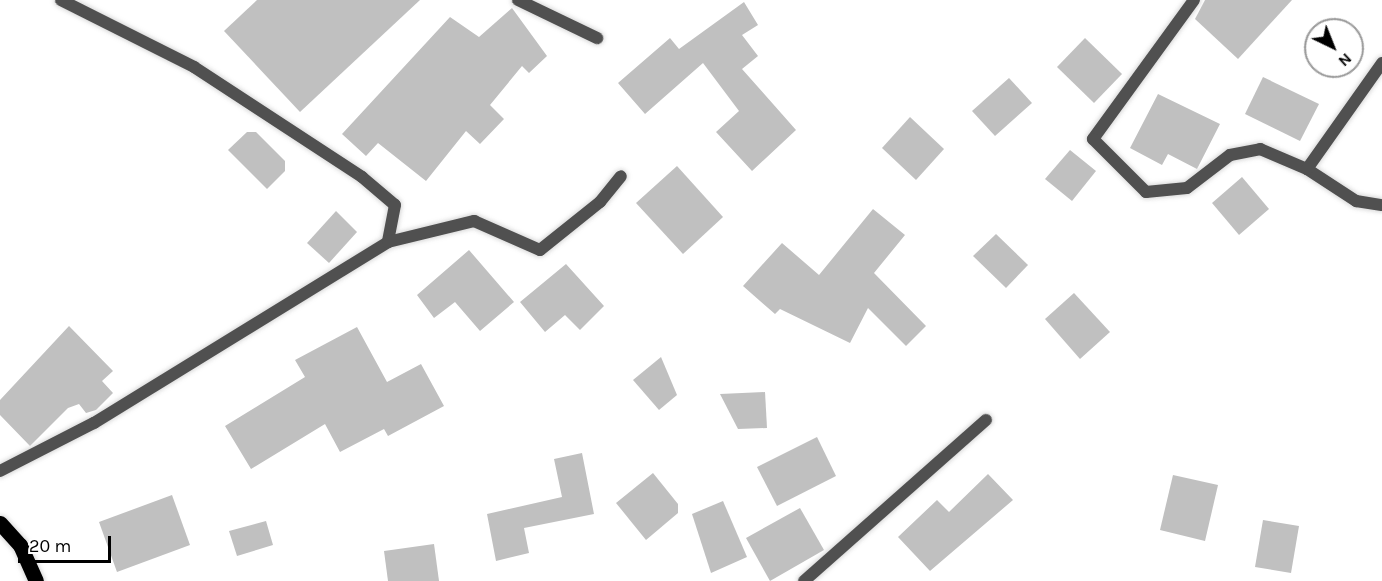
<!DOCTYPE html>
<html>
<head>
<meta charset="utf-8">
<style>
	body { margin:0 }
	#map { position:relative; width:1382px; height:581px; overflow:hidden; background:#fff; font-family:Karla,sans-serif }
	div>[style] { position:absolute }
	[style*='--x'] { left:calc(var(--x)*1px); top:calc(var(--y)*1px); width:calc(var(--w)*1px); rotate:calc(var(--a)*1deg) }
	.building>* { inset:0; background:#c0c0c0 }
	.roads { filter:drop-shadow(0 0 2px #dbdbdb) drop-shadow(0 0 2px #dbdbdb) }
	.lane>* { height:12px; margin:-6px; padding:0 6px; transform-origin:6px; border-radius:6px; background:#505050 }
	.street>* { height:12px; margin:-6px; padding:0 6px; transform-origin:6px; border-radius:6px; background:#505050 }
	.primary>* { height:15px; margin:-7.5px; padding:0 7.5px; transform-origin:7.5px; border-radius:7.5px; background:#000 }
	span { translate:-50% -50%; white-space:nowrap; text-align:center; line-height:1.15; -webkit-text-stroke:5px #fff; paint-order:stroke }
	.north { position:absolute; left:1304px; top:18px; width:60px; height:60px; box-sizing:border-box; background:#fff; border:2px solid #999; border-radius:50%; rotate:137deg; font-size:16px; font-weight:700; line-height:24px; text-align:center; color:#000 }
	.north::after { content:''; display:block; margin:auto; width:21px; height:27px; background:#000; clip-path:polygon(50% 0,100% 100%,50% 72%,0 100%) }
	.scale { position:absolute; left:18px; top:536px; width:93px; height:27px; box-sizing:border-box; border:3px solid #000; border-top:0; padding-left:8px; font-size:18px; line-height:21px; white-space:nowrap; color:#000; -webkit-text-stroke:4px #fff; paint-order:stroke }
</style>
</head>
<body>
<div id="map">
	<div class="building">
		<i style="clip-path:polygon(257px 0,420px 0,300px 112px,224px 31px)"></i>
		<i style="clip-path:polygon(1205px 0,1292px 0,1238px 59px,1195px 19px)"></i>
		<i style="clip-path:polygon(744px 2px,758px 25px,742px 35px,758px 56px,742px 69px,796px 130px,752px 171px,716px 132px,739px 111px,703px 63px,645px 114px,618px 83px,670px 38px,679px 49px)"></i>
		<i style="clip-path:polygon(512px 8px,547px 56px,529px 73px,522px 66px,490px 105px,504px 119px,480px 144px,466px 131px,426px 181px,378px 143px,366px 156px,342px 134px,450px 17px,479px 37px)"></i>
		<i style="clip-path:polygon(1085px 38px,1122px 74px,1094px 103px,1057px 67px)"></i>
		<i style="clip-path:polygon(1263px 77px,1319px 104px,1300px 141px,1245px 114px)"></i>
		<i style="clip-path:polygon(1009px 78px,1032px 103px,995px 136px,972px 111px)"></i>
		<i style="clip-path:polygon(1158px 94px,1220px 124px,1197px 169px,1168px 154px,1162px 165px,1130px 148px)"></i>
		<i style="clip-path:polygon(910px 117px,944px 149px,916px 180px,882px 148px)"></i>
		<i style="clip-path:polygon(247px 132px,256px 132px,285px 161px,285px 171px,267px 189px,228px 150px)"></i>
		<i style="clip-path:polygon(1070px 150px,1096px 171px,1072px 201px,1045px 179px)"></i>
		<i style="clip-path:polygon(677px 166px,723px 217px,683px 254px,636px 203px)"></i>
		<i style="clip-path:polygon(1242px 177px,1269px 209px,1239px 235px,1212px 203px)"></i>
		<i style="clip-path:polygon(873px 209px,905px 235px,874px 273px,926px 326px,906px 346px,868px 308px,850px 343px,780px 309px,775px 314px,743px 286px,782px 243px,819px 275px)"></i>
		<i style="clip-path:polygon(336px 211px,357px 232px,329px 263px,307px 243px)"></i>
		<i style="clip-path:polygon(996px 234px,1028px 265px,1006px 288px,973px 256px)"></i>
		<i style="clip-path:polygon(469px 250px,514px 302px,480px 331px,455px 302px,434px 318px,417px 295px)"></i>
		<i style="clip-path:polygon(566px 264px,604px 306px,580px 330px,565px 315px,545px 332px,520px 302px)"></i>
		<i style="clip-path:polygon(1074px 293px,1110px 332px,1080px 359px,1045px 319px)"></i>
		<i style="clip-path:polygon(69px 326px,113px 371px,102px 381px,113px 393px,96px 410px,86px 413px,79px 404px,68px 408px,30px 446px,0 415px,0 400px)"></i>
		<i style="clip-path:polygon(357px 327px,387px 382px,421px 364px,444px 406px,388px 436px,384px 429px,340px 452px,325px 424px,251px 469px,225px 426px,305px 377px,295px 360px)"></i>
		<i style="clip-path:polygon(661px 357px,677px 395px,659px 410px,633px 380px)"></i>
		<i style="clip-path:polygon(765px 392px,767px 428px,738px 429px,720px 394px)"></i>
		<i style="clip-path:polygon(817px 437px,836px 476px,777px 506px,757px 467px)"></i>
		<i style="clip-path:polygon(582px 453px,594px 514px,524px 528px,529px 553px,496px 561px,487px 514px,562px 497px,554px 459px)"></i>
		<i style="clip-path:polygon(653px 473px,678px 504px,678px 513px,646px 540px,616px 503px)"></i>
		<i style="clip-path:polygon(988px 474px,1013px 500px,930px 571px,898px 537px,937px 500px,949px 512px)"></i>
		<i style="clip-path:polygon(1173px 475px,1218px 485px,1205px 541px,1160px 530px)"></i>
		<i style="clip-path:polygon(172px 495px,190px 545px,117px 572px,99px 522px)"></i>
		<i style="clip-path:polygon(723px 501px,747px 557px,711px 573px,692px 514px)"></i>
		<i style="clip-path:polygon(800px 508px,824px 550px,770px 581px,746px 538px)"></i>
		<i style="clip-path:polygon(1263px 520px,1299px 526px,1291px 573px,1255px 567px)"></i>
		<i style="clip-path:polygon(266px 521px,273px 545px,237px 556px,229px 531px)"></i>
		<i style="clip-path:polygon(434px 544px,439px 581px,388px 581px,384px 551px)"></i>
	</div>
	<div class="roads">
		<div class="lane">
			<i style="--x:61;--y:0;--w:149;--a:26.7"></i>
			<i style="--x:194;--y:67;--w:201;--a:33.2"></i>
			<i style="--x:362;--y:177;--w:43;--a:40.3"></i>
			<i style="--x:395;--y:205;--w:38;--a:101"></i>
			<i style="--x:518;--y:0;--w:88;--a:25.7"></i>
			<i style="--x:0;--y:471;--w:106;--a:-27.1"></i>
			<i style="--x:94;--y:423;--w:345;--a:-31.6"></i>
			<i style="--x:388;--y:242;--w:89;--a:-13.7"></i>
			<i style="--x:474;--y:221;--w:72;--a:23.7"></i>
			<i style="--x:540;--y:250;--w:77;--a:-38.7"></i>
			<i style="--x:600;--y:202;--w:33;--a:-51"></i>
			<i style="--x:804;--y:581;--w:243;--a:-41.5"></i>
		</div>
		<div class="street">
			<i style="--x:1194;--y:0;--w:172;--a:126"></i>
			<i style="--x:1093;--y:139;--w:75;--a:45"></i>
			<i style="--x:1146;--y:192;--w:41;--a:-5.6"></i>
			<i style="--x:1187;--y:188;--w:54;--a:-37.5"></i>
			<i style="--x:1230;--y:155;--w:31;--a:-11"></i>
			<i style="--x:1260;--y:149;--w:51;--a:23.1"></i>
			<i style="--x:1307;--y:169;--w:59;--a:33.1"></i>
			<i style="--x:1356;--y:201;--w:26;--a:9"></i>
			<i style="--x:1307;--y:169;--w:130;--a:-54.7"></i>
		</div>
		<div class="primary">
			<i style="--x:0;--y:523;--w:30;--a:48"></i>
			<i style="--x:20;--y:545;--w:39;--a:66"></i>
		</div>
	</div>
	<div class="north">N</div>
	<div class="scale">20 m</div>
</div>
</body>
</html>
